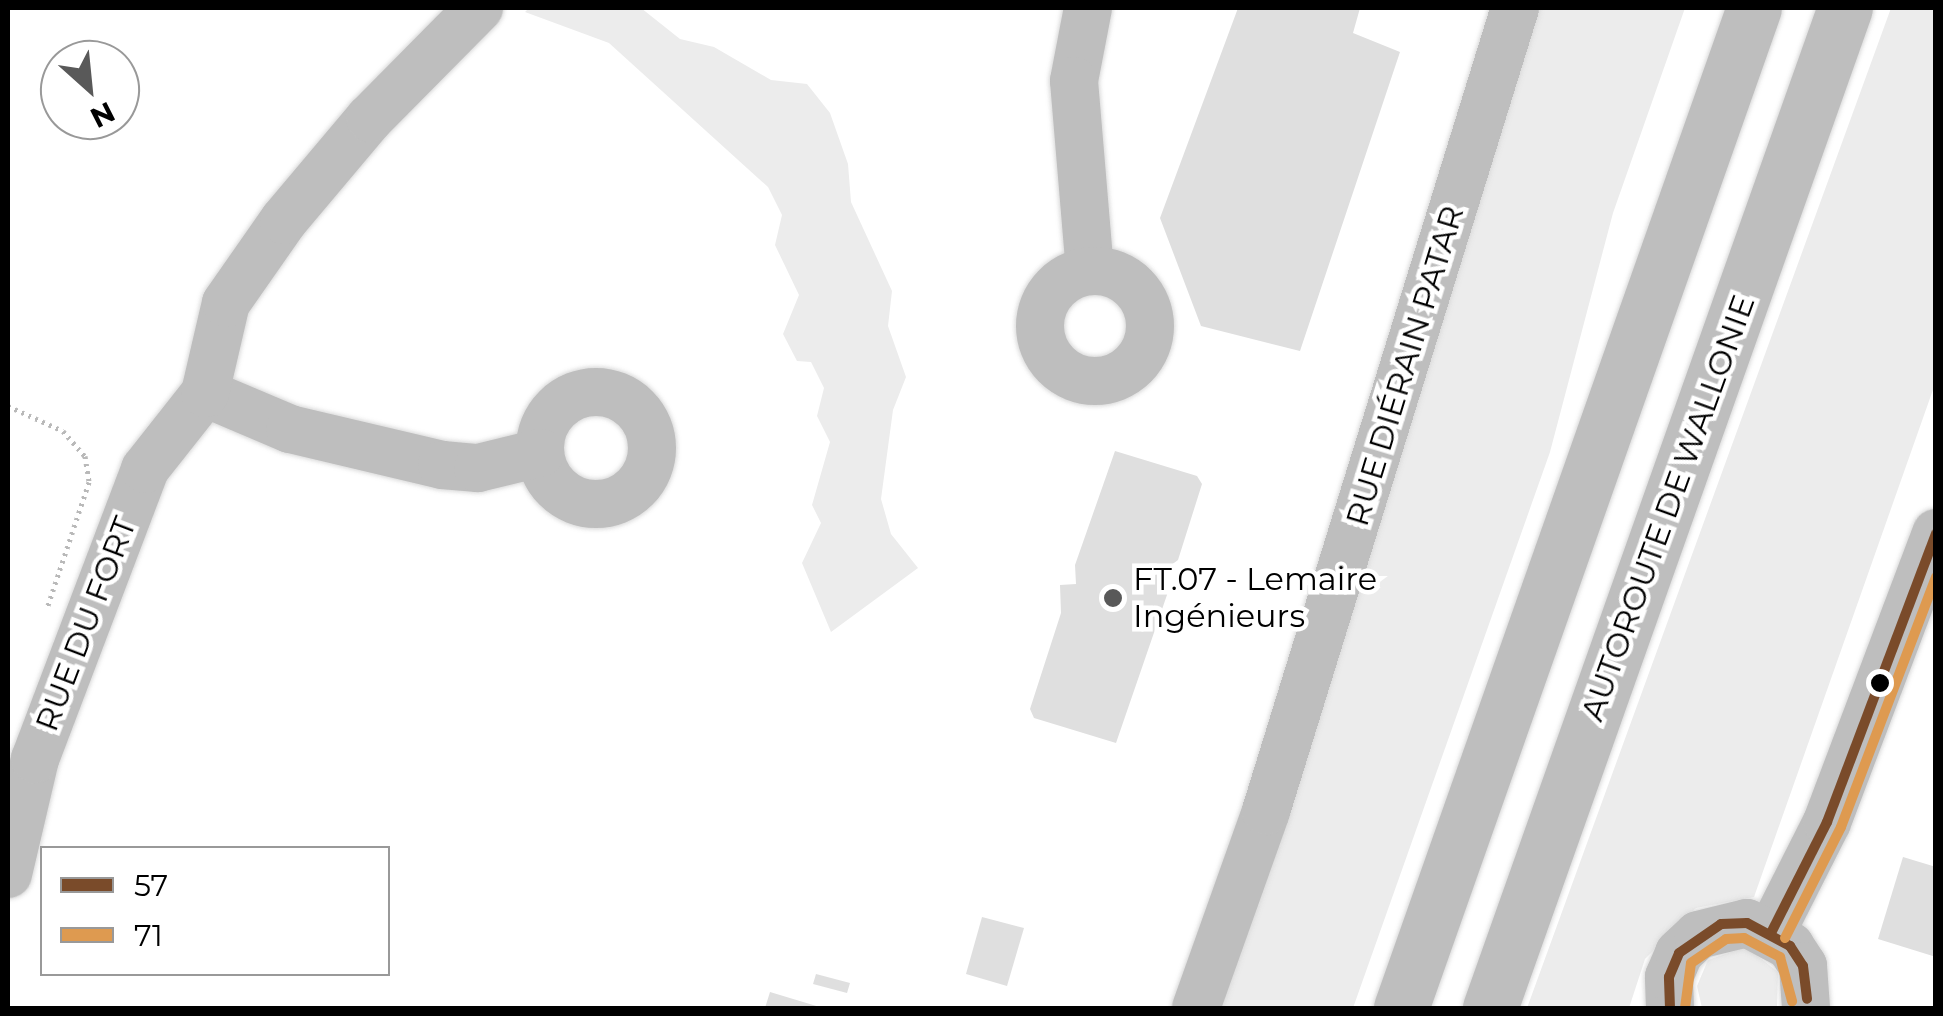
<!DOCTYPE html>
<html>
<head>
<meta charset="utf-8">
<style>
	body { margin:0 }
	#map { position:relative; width:1943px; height:1016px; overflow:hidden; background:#fff; font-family:Montserrat,sans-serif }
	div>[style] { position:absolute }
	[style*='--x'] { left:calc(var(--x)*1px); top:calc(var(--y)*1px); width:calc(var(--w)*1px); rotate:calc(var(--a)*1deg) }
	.green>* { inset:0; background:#ececec }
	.building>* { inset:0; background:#dfdfdf }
	.path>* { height:5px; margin-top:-2.5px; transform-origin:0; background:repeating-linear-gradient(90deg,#b9b9b9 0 2.5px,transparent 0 7.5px) }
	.roads { filter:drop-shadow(0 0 2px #dbdbdb) drop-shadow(0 0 2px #dbdbdb) }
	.minor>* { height:48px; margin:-24px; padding:0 24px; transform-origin:24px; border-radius:24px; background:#bebebe }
	.minor>.ring { margin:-24px; padding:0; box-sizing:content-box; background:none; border:48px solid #bebebe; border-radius:50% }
	.highway>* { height:55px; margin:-27.5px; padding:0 27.5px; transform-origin:27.5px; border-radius:27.5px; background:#bebebe }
	.bus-1>* { height:10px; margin:-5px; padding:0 5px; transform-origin:5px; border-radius:5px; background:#7a4b2a }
	.bus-2>* { height:10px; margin:-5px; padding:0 5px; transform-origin:5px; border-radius:5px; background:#de9a50 }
	.dots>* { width:28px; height:28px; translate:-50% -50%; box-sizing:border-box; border:5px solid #fff; border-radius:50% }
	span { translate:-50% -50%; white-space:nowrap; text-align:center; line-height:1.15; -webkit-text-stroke:9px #fff; paint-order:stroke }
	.street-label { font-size:32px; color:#000 }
	.poi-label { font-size:32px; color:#000 }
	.left { translate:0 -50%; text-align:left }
	.frame { position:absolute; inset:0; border:10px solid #000; pointer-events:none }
	.legend { position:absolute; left:40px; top:846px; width:350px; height:130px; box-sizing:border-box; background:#fff; border:2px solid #999; margin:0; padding:12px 18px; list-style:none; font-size:30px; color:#000 }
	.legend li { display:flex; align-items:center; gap:20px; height:50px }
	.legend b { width:50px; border:2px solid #999 }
	.north { position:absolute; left:40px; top:40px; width:100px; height:100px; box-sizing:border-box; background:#fff; border:2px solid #999; border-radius:50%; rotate:153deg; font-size:28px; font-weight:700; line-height:40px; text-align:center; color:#000 }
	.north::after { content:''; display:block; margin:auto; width:35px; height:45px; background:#595959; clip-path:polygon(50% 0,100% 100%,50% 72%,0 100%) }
</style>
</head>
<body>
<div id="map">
	<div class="green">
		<i style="clip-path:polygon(529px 8px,641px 8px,680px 39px,714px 47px,771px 80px,807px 84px,830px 113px,848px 164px,851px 202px,892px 291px,888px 326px,906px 377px,893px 410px,881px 499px,891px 534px,918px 568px,831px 632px,802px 563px,821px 523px,812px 505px,830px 442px,817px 416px,824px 388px,811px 362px,797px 361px,783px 334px,799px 295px,775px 245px,782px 215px,768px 187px,609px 43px,525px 12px)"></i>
		<i style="clip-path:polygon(1532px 8px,1685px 8px,1613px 213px,1550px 452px,1353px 1008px,1215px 1008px)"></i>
		<i style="clip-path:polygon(1891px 8px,1935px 8px,1935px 384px,1754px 897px,1696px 908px,1645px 959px,1629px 1008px,1527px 1008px)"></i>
		<i style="clip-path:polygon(1746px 947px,1778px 972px,1777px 1008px,1702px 1008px,1697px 986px,1708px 960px)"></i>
	</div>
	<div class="building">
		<i style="clip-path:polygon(1238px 8px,1360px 8px,1353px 33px,1400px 52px,1300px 351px,1201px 326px,1160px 218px)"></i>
		<i style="clip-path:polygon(1115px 451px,1197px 476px,1202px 484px,1178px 560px,1159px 574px,1168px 592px,1116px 743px,1034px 718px,1030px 709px,1061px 613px,1060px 585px,1076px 584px,1075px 565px)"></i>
		<i style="clip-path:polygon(1903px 857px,1936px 867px,1936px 957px,1878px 939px)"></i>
		<i style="clip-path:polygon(982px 917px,1024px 928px,1007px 986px,966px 974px)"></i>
		<i style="clip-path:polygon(816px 974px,850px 983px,847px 993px,813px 984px)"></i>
		<i style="clip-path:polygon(770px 992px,823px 1008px,765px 1008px)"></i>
	</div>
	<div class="path">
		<i style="--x:8;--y:406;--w:60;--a:24.4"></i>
		<i style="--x:63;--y:431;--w:33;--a:49"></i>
		<i style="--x:85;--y:456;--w:26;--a:81"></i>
		<i style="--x:89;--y:482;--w:133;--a:108.4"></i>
	</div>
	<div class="roads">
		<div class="minor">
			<i style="--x:1088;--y:8;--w:74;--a:100.9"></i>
			<i style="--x:1074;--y:81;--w:190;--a:85.2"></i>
			<i class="ring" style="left:1040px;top:271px;width:62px;height:62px"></i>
			<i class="ring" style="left:540px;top:392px;width:64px;height:64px"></i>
			<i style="--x:205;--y:393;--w:92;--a:23"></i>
			<i style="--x:290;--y:429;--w:156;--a:13.3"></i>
			<i style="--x:442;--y:465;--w:36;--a:5"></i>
			<i style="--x:478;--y:468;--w:64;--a:-13.6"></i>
			<i style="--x:8;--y:874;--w:118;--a:-76.8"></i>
			<i style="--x:35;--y:759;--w:310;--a:-69.2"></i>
			<i style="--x:145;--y:469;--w:97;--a:-51.7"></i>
			<i style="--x:205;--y:393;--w:92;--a:-76.9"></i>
			<i style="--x:226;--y:303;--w:101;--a:-55.1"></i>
			<i style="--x:284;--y:220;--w:133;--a:-49.9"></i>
			<i style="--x:370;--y:118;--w:155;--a:-45.3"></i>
			<i style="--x:1772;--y:931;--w:122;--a:-63.2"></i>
			<i style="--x:1827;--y:822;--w:309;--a:-69.3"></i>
			<i style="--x:1196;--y:1008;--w:209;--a:-70.4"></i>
			<i style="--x:1266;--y:811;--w:841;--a:-72.77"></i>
			<i style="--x:1670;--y:1008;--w:31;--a:-92"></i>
			<i style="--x:1669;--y:977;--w:26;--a:-67"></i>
			<i style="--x:1679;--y:953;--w:26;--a:-43"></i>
			<i style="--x:1698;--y:935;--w:50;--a:-13.8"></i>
			<i style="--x:1747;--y:923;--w:49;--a:28.1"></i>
			<i style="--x:1790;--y:946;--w:24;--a:57"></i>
			<i style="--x:1803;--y:966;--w:42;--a:85.9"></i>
		</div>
		<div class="highway">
			<i style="--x:1401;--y:1008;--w:1060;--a:-70.56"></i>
			<i style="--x:1490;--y:1008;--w:1061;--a:-70.46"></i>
		</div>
	</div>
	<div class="bus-1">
		<i style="--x:1772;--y:931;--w:122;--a:-63.2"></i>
		<i style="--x:1827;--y:822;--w:308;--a:-69.3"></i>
		<i style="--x:1670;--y:1008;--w:31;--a:-92"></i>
		<i style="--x:1669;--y:977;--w:26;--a:-67"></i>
		<i style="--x:1679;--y:953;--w:51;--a:-34.6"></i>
		<i style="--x:1721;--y:924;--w:26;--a:-2"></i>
		<i style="--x:1747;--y:923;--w:49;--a:28.1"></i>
		<i style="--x:1790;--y:946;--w:24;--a:57"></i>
		<i style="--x:1803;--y:966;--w:33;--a:83"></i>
	</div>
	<div class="bus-2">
		<i style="--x:1785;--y:938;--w:124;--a:-63.2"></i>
		<i style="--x:1841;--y:827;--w:267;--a:-69.2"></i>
		<i style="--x:1685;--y:1008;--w:45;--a:-82.4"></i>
		<i style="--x:1691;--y:963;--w:42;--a:-34.4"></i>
		<i style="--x:1726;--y:939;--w:18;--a:-3"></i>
		<i style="--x:1744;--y:938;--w:41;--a:27.8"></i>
		<i style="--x:1780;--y:957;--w:46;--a:74.7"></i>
	</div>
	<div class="dots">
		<i style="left:1113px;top:598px;background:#595959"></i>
		<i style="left:1880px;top:683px;background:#000"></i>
	</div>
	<div class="street-label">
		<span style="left:1405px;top:366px;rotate:-73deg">RUE DIÉRAIN PATAR</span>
		<span style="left:1668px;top:508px;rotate:-70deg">AUTOROUTE DE WALLONIE</span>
		<span style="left:86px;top:624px;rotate:-69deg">RUE DU FORT</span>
	</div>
	<div class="poi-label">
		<span class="left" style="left:1133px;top:598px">FT.07 - Lemaire<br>Ingénieurs</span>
	</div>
	<div class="frame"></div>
	<ul class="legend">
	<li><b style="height:12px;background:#7a4b2a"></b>57</li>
	<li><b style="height:12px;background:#de9a50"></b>71</li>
	</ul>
	<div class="north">N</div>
</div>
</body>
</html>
